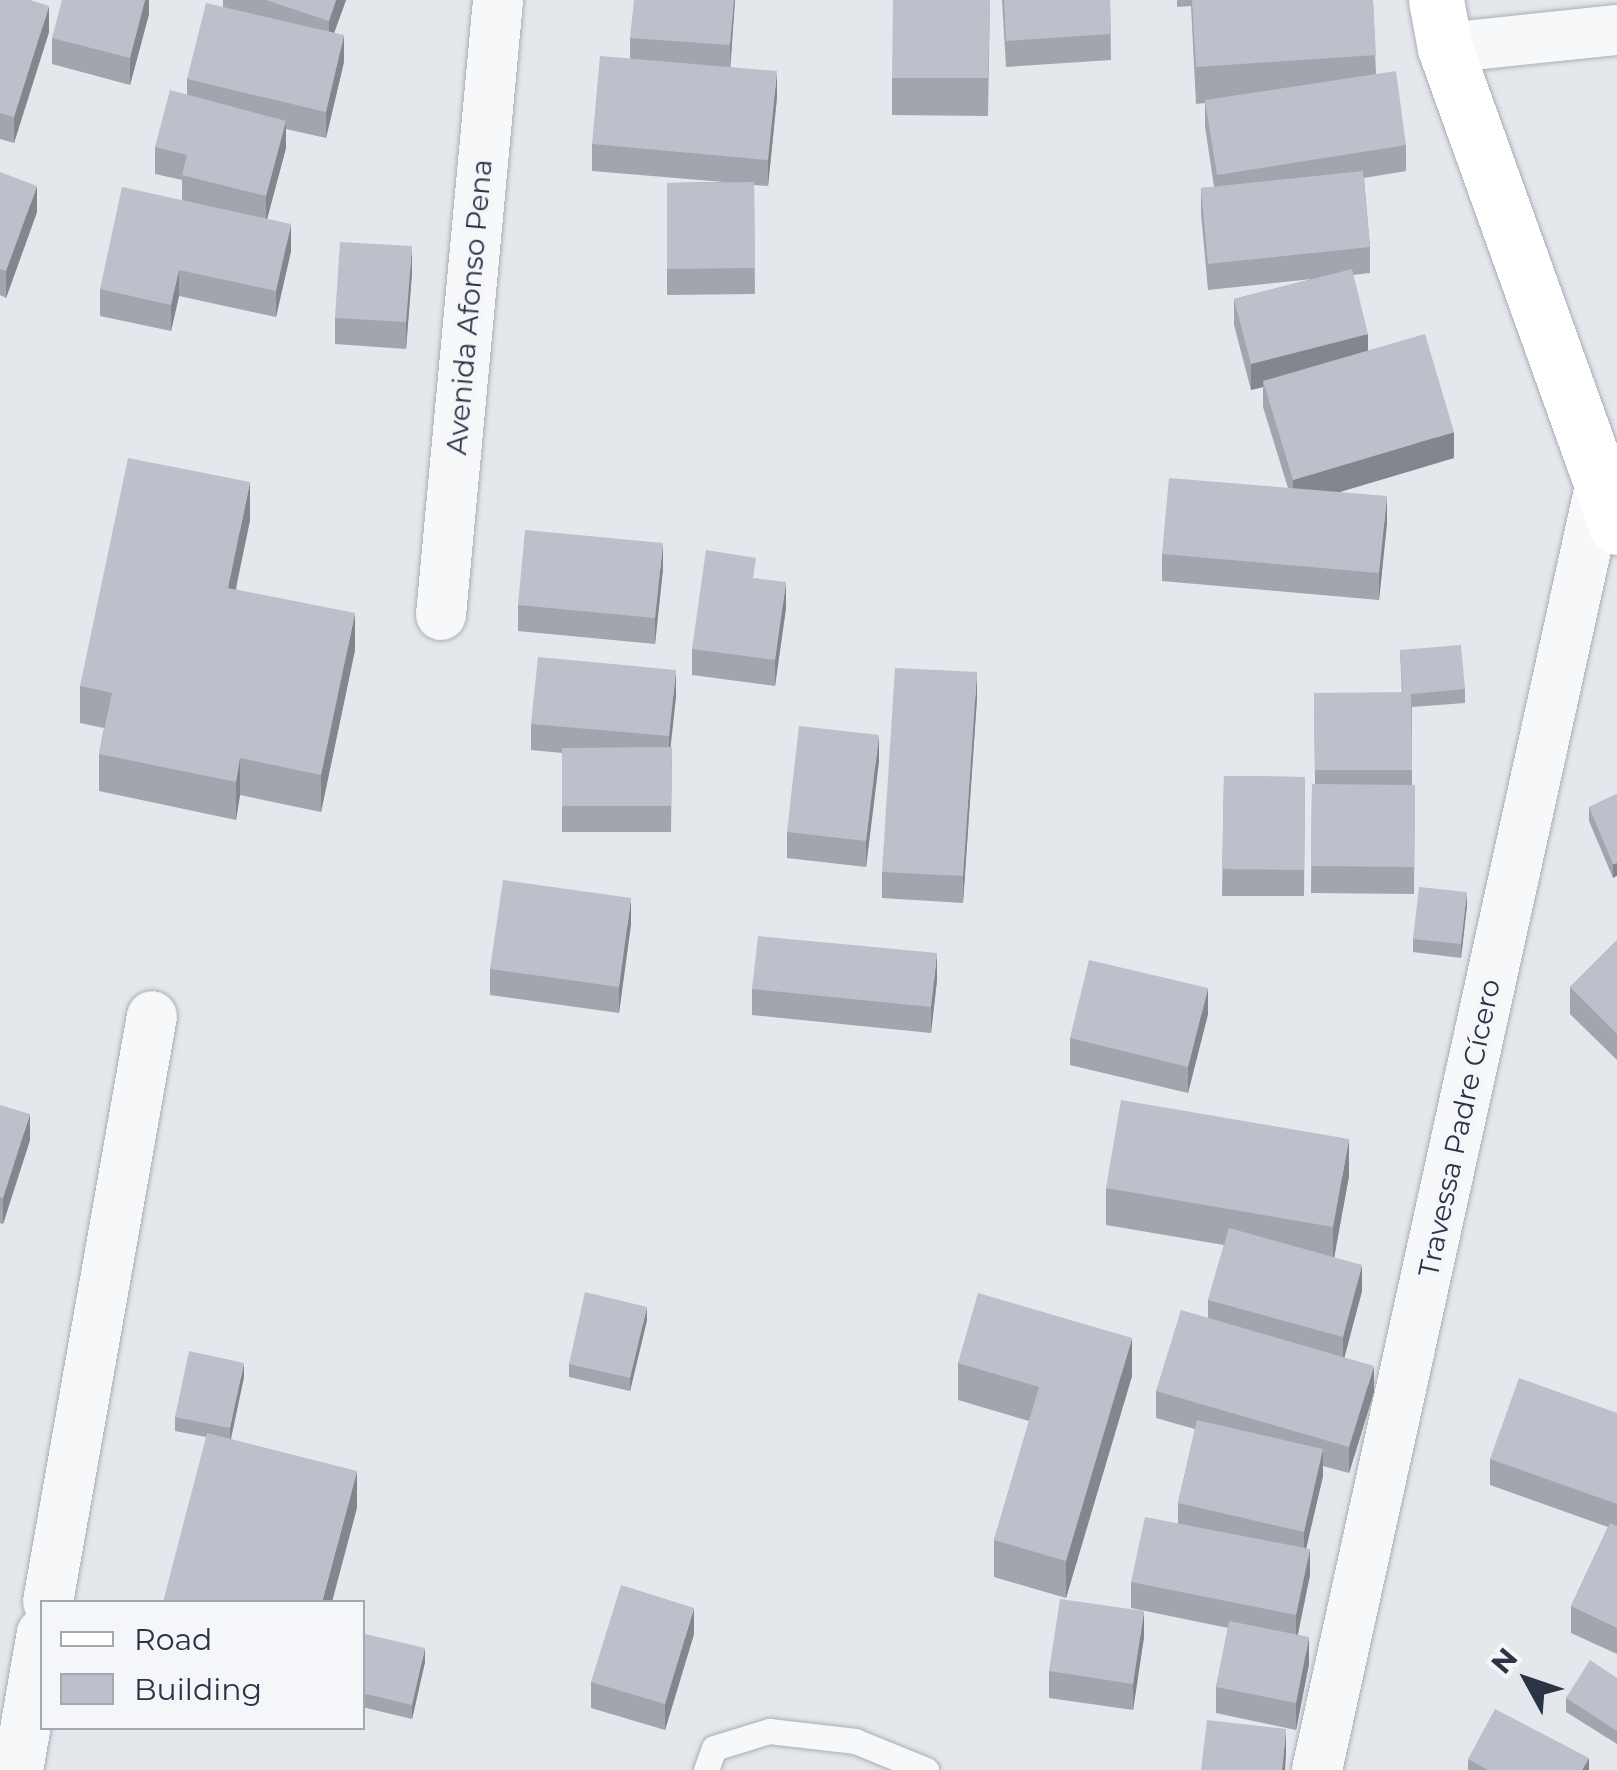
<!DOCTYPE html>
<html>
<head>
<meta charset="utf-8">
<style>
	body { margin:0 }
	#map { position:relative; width:1617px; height:1770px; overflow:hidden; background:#e4e7ec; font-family:Montserrat,sans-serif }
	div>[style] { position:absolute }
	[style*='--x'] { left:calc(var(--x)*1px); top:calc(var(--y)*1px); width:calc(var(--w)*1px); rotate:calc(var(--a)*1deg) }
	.roads { filter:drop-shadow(0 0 2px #a9aeb7) drop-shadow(0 0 2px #a9aeb7) }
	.lane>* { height:25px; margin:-12.5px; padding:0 12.5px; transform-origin:12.5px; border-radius:12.5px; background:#f7f8fa }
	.street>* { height:50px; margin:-25px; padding:0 25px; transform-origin:25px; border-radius:25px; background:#f7f8fa }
	.secondary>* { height:55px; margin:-27.5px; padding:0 27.5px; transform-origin:27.5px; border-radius:27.5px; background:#fff }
	.wall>* { inset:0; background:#a1a5ae }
	.shaded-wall>* { inset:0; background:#83868d }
	.building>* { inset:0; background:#bbc0ca }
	span { translate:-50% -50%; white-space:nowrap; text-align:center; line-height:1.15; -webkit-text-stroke:8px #f4f6f9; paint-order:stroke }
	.street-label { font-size:28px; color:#2b3445 }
	.legend { position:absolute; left:40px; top:1600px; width:325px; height:130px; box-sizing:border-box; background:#f4f6f9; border:2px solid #a4a8b1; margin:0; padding:12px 18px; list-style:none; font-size:30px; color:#2b3445 }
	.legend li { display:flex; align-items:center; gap:20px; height:50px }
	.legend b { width:50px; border:2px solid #a4a8b1 }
	.north { position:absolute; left:1477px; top:1630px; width:100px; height:100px; -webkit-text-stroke:8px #f4f6f9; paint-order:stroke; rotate:310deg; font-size:28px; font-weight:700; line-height:40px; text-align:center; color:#2b3445 }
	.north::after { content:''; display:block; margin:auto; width:35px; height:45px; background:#2b3445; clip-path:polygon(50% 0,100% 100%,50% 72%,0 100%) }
</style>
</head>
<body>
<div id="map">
	<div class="roads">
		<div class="lane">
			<i style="--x:706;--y:1770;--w:23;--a:-70"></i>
			<i style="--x:714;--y:1748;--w:58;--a:-17.2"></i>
			<i style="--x:769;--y:1731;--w:87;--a:6.6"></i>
			<i style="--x:855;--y:1741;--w:77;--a:22.2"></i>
		</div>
		<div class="street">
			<i style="--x:1445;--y:48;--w:173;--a:-6"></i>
			<i style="--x:441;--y:615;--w:618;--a:-84.7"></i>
			<i style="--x:48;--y:1602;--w:595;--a:-79.94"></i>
			<i style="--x:18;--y:1770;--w:139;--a:-80.1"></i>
			<i style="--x:1317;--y:1770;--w:1315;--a:-77.57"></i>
		</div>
		<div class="secondary">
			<i style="--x:1436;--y:0;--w:49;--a:79.4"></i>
			<i style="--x:1445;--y:48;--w:509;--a:70.25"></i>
		</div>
	</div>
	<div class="wall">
		<i style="clip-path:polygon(0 0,49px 32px,14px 143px,0 139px)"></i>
		<i style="clip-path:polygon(149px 0,149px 14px,130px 85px,52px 64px,52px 38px)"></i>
		<i style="clip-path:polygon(223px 0,346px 0,334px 33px,344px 62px,326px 138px,286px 129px,286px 148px,267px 219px,291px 251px,276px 317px,179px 296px,171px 331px,100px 316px,100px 289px,182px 200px,182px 180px,155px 174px,155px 147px,187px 95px,187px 79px,223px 7px)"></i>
		<i style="clip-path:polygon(735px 0,730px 67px,777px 97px,768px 186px,754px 185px,755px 294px,667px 295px,667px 183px,724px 182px,592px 171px,592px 144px,630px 58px,630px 38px)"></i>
		<i style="clip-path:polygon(990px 0,988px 116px,892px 115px,892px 78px)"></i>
		<i style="clip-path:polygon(1002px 0,1110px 0,1111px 60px,1006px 67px)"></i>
		<i style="clip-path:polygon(1177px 0,1373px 0,1376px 74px,1406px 145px,1406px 171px,1364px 178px,1370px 247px,1370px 273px,1353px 275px,1368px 351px,1454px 458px,1339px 492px,1387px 523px,1379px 600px,1162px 581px,1162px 554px,1288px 488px,1263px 407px,1263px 387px,1251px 390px,1234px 325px,1234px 299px,1312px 279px,1208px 290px,1201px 214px,1201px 188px,1214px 187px,1205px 126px,1205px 103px,1196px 104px,1191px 6px,1177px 7px)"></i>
		<i style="clip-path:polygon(0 172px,37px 212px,6px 298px,0 295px)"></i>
		<i style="clip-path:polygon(412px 273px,406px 349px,335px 344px,335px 318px)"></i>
		<i style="clip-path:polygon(250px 520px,236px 589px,355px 650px,321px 812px,240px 795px,236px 820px,99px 791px,99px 754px,104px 728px,80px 723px,80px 686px)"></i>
		<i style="clip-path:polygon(663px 569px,655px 644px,518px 631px,518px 605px)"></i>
		<i style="clip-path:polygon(756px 578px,786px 608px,775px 686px,692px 675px,692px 649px)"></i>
		<i style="clip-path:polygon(1400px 650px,1465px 689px,1465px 703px,1412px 707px,1412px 785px,1415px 785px,1414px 894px,1311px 893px,1312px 784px,1315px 784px,1314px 693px,1402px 693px)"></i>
		<i style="clip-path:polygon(676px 696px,670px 747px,672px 747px,671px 832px,562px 832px,562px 753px,531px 750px,531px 724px)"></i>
		<i style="clip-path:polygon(977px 698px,963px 903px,882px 898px,882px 872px)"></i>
		<i style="clip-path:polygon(879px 761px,866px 867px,787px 858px,787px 832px)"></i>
		<i style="clip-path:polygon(1224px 776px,1305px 777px,1304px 896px,1222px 896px)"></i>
		<i style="clip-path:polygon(1617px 794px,1613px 878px,1589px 821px,1589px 807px)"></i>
		<i style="clip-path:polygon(1467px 905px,1461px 958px,1413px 952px,1413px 939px)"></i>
		<i style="clip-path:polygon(631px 924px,619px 1013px,490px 995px,490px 969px)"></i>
		<i style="clip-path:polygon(1617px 940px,1617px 1060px,1570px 1014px,1570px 987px)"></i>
		<i style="clip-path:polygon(937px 980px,931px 1033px,752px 1015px,752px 989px)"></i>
		<i style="clip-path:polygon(1208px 1014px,1188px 1093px,1070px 1065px,1070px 1038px)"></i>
		<i style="clip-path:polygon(0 1105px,30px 1140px,3px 1224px,0 1223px)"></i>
		<i style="clip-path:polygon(1349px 1176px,1334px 1257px,1362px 1291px,1344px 1357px,1374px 1392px,1349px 1473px,1323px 1466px,1323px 1476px,1306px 1548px,1310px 1575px,1298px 1635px,1309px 1664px,1296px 1730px,1216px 1713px,1216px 1687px,1228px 1628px,1131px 1608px,1131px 1582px,1178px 1523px,1178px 1503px,1195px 1429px,1156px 1418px,1156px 1391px,1208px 1318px,1208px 1300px,1224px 1245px,1106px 1225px,1106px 1188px)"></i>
		<i style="clip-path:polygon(647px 1320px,630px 1391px,569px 1377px,569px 1364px)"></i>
		<i style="clip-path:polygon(958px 1363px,1132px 1376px,1066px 1598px,994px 1577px,994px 1540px,1029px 1421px,958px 1400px)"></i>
		<i style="clip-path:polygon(244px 1377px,231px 1439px,357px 1508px,206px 1437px,175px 1431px,175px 1417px)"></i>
		<i style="clip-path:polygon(1617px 1413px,1617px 1654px,1571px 1633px,1571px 1606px,1608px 1527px,1490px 1485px,1490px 1459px)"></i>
		<i style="clip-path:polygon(694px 1634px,665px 1730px,591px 1708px,591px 1682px)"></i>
		<i style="clip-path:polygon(1144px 1637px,1133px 1710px,1049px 1698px,1049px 1671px)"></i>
		<i style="clip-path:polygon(362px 1645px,425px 1662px,412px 1719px,362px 1707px)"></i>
		<i style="clip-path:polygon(1617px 1678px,1617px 1744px,1566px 1712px,1566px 1698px)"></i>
		<i style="clip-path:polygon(1468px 1759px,1589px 1770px,1468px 1770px)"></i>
	</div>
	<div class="shaded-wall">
		<i style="clip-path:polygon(145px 0,149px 0,149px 14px,130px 85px,130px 58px)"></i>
		<i style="clip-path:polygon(336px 0,346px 0,329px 47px,329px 21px)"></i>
		<i style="clip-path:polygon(734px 0,735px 0,730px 72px,730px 45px)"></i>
		<i style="clip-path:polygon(49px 6px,49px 32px,14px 143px,14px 117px)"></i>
		<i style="clip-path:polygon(344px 35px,344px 62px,326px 138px,326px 112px)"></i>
		<i style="clip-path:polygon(777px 71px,777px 97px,768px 186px,768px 160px)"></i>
		<i style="clip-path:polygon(286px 121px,286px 148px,266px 223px,266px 196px)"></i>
		<i style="clip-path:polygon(37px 186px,37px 212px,6px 298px,6px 271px)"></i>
		<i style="clip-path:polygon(291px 224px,291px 251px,276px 317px,276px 291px)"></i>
		<i style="clip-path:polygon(412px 246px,412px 273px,406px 349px,406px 322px)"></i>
		<i style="clip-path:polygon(179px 270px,179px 296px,171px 331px,171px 305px)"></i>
		<i style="clip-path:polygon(1368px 334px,1368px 361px,1263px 381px,1263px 387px,1251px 390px,1251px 364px)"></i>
		<i style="clip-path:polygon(1454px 432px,1454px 458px,1293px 506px,1293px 480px)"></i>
		<i style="clip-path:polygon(250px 482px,250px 520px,228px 625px,228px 588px)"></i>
		<i style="clip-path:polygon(1387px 496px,1387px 523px,1379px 600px,1379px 573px)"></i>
		<i style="clip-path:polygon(663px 543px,663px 569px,655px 644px,655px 618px)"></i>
		<i style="clip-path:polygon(786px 582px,786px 608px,775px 686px,775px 660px)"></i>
		<i style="clip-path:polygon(355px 613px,355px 650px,321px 812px,321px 775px)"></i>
		<i style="clip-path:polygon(676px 670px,676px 696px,669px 762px,669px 736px)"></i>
		<i style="clip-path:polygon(977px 672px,977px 698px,963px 903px,963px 876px)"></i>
		<i style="clip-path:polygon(879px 735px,879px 761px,866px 867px,866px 841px)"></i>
		<i style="clip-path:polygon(240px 758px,240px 795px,236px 820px,236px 782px)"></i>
		<i style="clip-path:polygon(1617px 863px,1617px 876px,1613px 878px,1613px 864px)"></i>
		<i style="clip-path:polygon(1467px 892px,1467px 905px,1461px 958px,1461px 944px)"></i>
		<i style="clip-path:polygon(631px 898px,631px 924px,619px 1013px,619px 987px)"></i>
		<i style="clip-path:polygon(937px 953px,937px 980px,931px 1033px,931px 1007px)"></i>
		<i style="clip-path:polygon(1208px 988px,1208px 1014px,1188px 1093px,1188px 1067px)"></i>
		<i style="clip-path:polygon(30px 1114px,30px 1140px,3px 1224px,3px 1198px)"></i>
		<i style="clip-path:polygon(1349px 1139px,1349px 1176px,1333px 1264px,1333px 1227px)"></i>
		<i style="clip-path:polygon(1362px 1265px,1362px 1291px,1343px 1363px,1343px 1337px)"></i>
		<i style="clip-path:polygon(647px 1307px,647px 1320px,630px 1391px,630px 1378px)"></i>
		<i style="clip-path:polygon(1132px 1338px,1132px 1376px,1066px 1598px,1066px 1561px)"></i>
		<i style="clip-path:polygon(244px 1363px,244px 1377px,230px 1442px,230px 1428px)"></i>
		<i style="clip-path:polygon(1374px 1366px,1374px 1392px,1349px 1473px,1349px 1447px)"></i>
		<i style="clip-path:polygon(1323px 1449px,1323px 1476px,1304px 1558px,1304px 1532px)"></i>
		<i style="clip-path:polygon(357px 1471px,357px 1508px,332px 1602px,322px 1602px)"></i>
		<i style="clip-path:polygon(1310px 1549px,1310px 1575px,1296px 1642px,1296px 1615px)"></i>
		<i style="clip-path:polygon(694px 1608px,694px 1634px,665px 1730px,665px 1704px)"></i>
		<i style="clip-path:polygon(1144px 1611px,1144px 1637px,1133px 1710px,1133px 1684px)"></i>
		<i style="clip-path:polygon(1309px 1637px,1309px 1664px,1296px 1730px,1296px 1703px)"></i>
		<i style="clip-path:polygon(425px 1648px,425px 1662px,412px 1719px,412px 1705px)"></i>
		<i style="clip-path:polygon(1286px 1729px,1286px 1755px,1285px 1770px,1282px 1770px)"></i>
		<i style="clip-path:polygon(1589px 1758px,1589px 1770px,1582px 1770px)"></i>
	</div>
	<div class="building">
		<i style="clip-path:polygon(0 0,30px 0,49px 6px,14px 117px,0 113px)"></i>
		<i style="clip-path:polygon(62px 0,145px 0,130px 58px,52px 38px)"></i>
		<i style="clip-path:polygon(266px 0,336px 0,329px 21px)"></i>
		<i style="clip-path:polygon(634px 0,734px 0,730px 45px,630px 38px)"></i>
		<i style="clip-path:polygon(893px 0,990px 0,988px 78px,892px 78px)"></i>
		<i style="clip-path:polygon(1004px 0,1110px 0,1111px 34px,1006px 41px)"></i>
		<i style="clip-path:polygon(1192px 0,1373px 0,1376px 55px,1196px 67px)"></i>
		<i style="clip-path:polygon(206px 3px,344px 35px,326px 112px,187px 79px)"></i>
		<i style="clip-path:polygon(600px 56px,777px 71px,768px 160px,592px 144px)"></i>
		<i style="clip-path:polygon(1396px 71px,1406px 145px,1217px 175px,1205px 100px)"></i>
		<i style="clip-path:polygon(170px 90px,286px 121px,266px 196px,182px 175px,187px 155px,155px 147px)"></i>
		<i style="clip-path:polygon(1363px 171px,1370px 247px,1208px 264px,1201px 188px)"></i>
		<i style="clip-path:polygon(0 172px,37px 186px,6px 271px,0 269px)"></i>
		<i style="clip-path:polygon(754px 182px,755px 268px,667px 269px,667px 183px)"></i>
		<i style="clip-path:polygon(122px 187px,291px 224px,276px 291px,179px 270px,171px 305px,100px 289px)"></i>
		<i style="clip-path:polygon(340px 242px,412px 246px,406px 322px,335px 318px)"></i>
		<i style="clip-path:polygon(1352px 269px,1368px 334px,1251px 364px,1234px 299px)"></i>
		<i style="clip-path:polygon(1425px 334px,1454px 432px,1293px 480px,1263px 381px)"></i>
		<i style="clip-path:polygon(128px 458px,250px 482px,228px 588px,355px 613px,321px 775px,240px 758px,236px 782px,99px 754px,112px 693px,80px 686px)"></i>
		<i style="clip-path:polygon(1169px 478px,1387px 496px,1379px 573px,1162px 554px)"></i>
		<i style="clip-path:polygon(525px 530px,663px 543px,655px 618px,518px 605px)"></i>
		<i style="clip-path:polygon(706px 550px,756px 558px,753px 578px,786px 582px,775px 660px,692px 649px)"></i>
		<i style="clip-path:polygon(1461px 645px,1465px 689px,1411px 694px,1403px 693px,1400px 650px)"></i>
		<i style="clip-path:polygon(538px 657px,676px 670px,669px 736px,531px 724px)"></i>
		<i style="clip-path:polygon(895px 668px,977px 672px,963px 876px,882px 872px)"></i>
		<i style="clip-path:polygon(1411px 692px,1412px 770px,1315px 770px,1314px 693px)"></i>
		<i style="clip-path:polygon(799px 726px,879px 735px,866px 841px,787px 832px)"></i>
		<i style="clip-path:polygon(672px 747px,671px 806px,562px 806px,562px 748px)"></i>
		<i style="clip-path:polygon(1224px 776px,1305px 777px,1304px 870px,1222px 869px)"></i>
		<i style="clip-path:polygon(1312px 784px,1415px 785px,1414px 867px,1311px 866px)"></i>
		<i style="clip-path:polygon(1617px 794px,1617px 863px,1613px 864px,1589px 807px)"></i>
		<i style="clip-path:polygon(503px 880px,631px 898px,619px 987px,490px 969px)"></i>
		<i style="clip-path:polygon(1419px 887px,1467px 892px,1461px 944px,1413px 939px)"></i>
		<i style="clip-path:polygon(758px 936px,937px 953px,931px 1007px,752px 989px)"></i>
		<i style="clip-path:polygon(1617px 940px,1617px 1034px,1570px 987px)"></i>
		<i style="clip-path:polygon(1089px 960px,1208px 988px,1188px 1067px,1070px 1038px)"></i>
		<i style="clip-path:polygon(1121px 1100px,1349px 1139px,1333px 1227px,1106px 1188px)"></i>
		<i style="clip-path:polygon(0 1105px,30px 1114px,3px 1198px,0 1197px)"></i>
		<i style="clip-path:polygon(1229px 1228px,1362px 1265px,1343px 1337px,1208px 1300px)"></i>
		<i style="clip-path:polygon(585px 1292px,647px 1307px,630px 1378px,569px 1364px)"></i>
		<i style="clip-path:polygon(978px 1293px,1132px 1338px,1066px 1561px,994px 1540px,1039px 1387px,958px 1363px)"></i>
		<i style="clip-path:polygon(1181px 1310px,1374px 1366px,1349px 1447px,1156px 1391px)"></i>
		<i style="clip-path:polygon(189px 1351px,244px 1363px,230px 1428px,175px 1417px)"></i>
		<i style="clip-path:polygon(1519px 1378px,1617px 1413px,1617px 1504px,1490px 1459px)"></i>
		<i style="clip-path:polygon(1197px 1420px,1323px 1449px,1304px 1532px,1178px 1503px)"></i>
		<i style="clip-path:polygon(207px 1433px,357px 1471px,322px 1602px,163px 1602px)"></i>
		<i style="clip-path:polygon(1145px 1517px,1310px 1549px,1296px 1615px,1131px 1582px)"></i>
		<i style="clip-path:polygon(1610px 1523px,1617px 1526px,1617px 1628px,1571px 1606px)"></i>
		<i style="clip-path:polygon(621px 1585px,694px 1608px,665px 1704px,591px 1682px)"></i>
		<i style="clip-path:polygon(1060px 1599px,1144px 1611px,1133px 1684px,1049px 1671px)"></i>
		<i style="clip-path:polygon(1229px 1621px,1309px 1637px,1296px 1703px,1216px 1687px)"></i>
		<i style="clip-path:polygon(365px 1634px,425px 1648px,412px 1705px,362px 1693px,362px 1645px)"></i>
		<i style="clip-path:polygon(1590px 1660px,1617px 1678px,1617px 1731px,1566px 1698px)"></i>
		<i style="clip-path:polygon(1495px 1709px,1589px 1758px,1582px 1770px,1488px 1770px,1468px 1759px)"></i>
		<i style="clip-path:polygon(1207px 1720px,1286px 1729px,1282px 1770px,1201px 1770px)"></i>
	</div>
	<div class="street-label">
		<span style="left:469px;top:307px;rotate:-85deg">Avenida Afonso Pena</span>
		<span style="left:1459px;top:1128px;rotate:-78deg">Travessa Padre Cícero</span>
	</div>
	<ul class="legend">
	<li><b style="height:12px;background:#fff"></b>Road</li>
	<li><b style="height:28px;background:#bbc0ca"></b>Building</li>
	</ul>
	<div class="north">N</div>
</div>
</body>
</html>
